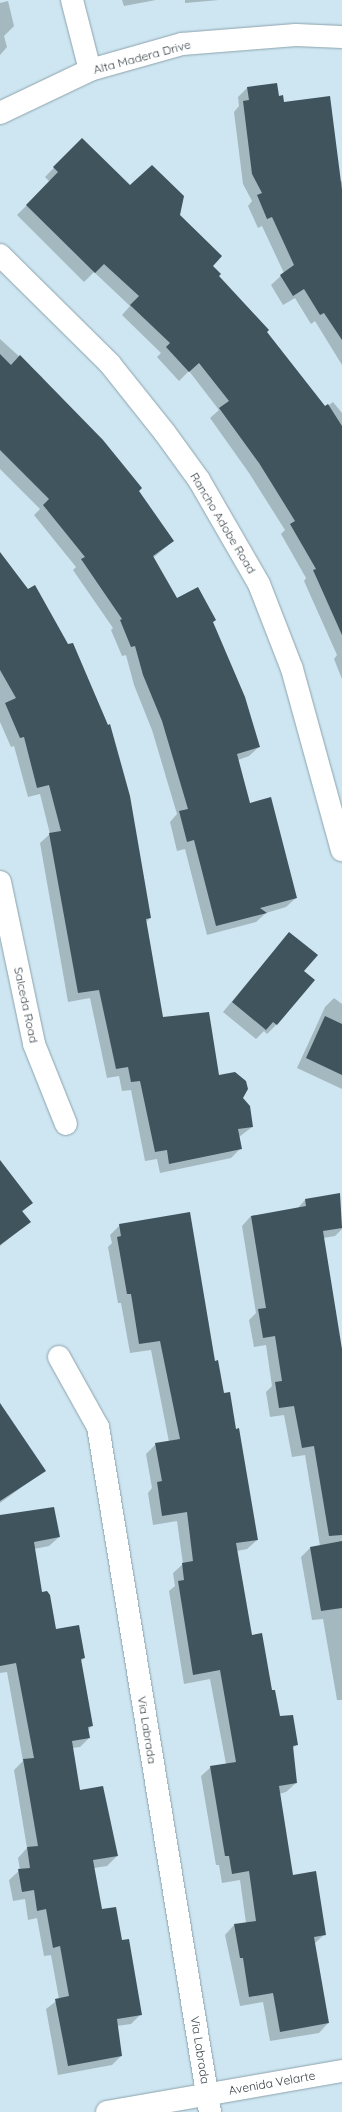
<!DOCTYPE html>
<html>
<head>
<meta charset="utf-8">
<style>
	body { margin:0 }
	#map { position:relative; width:342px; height:2112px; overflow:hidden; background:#cee6f1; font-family:Quicksand,sans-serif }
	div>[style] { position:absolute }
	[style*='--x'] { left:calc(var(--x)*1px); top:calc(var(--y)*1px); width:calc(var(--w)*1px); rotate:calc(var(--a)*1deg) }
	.shadow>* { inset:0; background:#0003 }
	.building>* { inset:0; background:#3f545d }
	.roads { filter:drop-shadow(0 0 1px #8ca3ad) drop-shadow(0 0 1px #8ca3ad) }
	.street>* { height:22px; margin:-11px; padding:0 11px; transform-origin:11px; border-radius:11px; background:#fff }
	span { translate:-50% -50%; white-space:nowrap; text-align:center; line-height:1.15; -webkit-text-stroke:4px #fff; paint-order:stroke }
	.street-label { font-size:12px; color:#343e42 }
</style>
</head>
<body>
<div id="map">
	<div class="shadow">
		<i style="clip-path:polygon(122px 0,156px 0,124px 6px)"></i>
		<i style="clip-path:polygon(185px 0,219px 0,185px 3px)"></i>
		<i style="clip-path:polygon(8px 1px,14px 26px,4px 36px,7px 47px,0 55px,0 3px)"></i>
		<i style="clip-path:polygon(247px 88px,278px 97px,340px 182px,342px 181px,342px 365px,315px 321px,311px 324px,295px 298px,283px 305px,271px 285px,284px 273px,262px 226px,258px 228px,248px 206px,252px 201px,243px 184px,234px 112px,239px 106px,238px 97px)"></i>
		<i style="clip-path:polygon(82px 139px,130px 186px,179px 216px,218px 276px,325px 408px,333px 402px,342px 413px,342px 679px,334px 659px,337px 655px,304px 581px,306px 578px,281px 534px,285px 530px,249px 473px,210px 418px,219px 410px,189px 371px,179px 381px,157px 357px,161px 353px,122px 315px,130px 306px,94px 272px,84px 282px,17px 215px,50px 182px,45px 177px)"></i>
		<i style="clip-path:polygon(0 339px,43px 378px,41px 380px,138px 491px,173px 541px,153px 558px,177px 600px,212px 622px,259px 747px,249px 756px,238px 760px,249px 804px,296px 898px,286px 907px,266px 913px,256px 922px,207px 935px,185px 849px,177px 851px,170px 822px,177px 814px,152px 730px,134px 685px,126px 655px,122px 656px,111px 630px,113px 628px,73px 570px,76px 567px,34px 515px,40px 509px,0 469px)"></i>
		<i style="clip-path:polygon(0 554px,150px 918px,146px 922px,162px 1018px,242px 1098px,252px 1127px,239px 1137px,240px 1149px,231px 1158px,160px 1173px,157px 1159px,145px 1161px,131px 1090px,122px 1091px,119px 1076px,107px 1078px,90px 998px,68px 1002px,40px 843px,50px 834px,40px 794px,28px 797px,14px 746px,11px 747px,0 722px)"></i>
		<i style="clip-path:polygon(289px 933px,277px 1024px,267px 1034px,264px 1031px,256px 1039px,223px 1012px)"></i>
		<i style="clip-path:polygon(334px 998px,342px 1004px,342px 1089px,297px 1068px,325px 1007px)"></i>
		<i style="clip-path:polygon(0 1183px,32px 1203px,22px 1212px,29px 1222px,0 1246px)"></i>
		<i style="clip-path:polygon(339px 1194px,342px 1229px,335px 1236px,323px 1238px,342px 1354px,342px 1700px,337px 1700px,323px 1619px,312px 1620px,301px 1557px,310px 1548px,320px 1546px,305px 1455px,292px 1457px,284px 1415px,270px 1417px,266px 1392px,272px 1386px,266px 1345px,254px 1347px,249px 1320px,256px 1313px,242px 1226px,251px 1216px,297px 1209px,305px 1200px)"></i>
		<i style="clip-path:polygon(120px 1225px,214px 1362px,257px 1540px,247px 1549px,237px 1551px,251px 1636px,279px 1717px,296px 1745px,292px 1749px,296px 1783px,286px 1792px,279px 1794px,292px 1876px,325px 1934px,314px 1944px,328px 2023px,319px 2033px,270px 2041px,263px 2002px,240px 2006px,225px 1935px,234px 1925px,246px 1923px,240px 1880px,222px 1883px,219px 1865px,216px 1865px,201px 1776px,211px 1767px,226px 1764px,210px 1679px,184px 1684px,169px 1591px,175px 1586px,173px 1573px,183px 1564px,177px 1521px,153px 1525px,148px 1493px,152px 1488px,146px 1454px,156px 1444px,169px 1442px,151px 1350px,130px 1353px,121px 1303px,118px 1303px,108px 1247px,112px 1243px,110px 1235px)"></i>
		<i style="clip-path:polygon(0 1412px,44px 1471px,0 1503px)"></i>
		<i style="clip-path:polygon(0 1516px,59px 1537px,49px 1546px,34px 1549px,41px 1593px,56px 1630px,84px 1658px,80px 1662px,92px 1725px,88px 1730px,89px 1738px,80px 1747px,72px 1748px,79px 1791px,117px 1856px,107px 1866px,94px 1868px,101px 1911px,121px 1941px,141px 2014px,131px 2024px,117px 2026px,121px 2056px,112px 2065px,58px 2075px,46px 2009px,59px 1999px,51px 1955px,44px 1956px,37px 1918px,28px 1920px,25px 1899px,13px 1901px,9px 1880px,20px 1870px,18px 1858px,27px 1848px,14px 1770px,23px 1761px,7px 1672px,0 1673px)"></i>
	</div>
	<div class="building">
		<i style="clip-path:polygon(277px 83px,279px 96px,283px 95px,284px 102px,330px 96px,342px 190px,342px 340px,324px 313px,320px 315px,304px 289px,293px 296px,280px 275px,294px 265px,272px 217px,267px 219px,257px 195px,262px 193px,252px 174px,243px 101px,249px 100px,247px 87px)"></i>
		<i style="clip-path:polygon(82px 138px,130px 185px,152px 165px,184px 196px,180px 215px,222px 256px,213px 266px,221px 274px,219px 276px,269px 330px,267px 332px,325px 406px,328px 404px,342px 426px,342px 635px,313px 570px,316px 569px,290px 524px,295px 521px,259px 463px,219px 408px,229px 401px,199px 363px,189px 372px,166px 347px,170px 343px,130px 305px,139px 296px,104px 264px,95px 273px,26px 205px,58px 172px,53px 167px)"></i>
		<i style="clip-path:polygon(0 354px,11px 365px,20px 355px,103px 440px,142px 488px,139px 491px,174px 541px,153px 556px,177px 598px,198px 587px,216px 620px,213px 622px,245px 697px,260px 747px,237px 754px,250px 803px,271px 797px,297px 898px,260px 908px,267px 913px,216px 926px,194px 840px,187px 842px,179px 811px,188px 809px,162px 721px,143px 675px,135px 646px,131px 647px,120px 620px,122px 619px,81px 559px,85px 557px,43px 505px,49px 499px,0 450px)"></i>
		<i style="clip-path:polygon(0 552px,28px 589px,35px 585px,68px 644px,73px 643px,108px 725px,110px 724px,130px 796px,151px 918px,146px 919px,163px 1017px,209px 1012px,219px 1075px,235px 1072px,246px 1081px,248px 1089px,243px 1098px,250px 1106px,253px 1127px,238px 1129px,242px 1149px,169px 1164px,167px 1150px,155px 1152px,140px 1081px,131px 1082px,128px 1067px,116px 1069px,99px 990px,78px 993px,49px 833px,61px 831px,49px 785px,37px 788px,24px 737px,20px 738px,5px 703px,16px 698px,0 670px)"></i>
		<i style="clip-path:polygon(289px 932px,318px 955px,304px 971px,315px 980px,277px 1025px,273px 1022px,266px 1030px,232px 1002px)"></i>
		<i style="clip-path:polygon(325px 1016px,342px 1024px,342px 1075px,306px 1058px)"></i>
		<i style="clip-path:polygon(0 1160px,33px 1203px,22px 1211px,31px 1222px,0 1245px)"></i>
		<i style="clip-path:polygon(340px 1193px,342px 1228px,323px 1231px,342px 1349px,342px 1535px,329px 1536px,314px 1446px,302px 1448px,294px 1406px,279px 1408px,275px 1382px,282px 1381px,275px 1336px,263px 1338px,258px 1309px,266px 1308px,251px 1216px,306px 1206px,305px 1199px)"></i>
		<i style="clip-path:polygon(190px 1212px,215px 1361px,218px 1360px,224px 1393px,230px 1392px,236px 1429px,239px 1428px,258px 1540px,236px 1543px,252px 1635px,262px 1633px,272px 1690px,275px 1690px,280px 1716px,293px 1715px,298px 1745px,293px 1746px,297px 1783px,279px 1786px,293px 1875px,316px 1871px,326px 1935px,314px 1937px,329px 2023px,280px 2032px,273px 1993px,249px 1997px,243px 1958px,240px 1958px,234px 1924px,256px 1921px,249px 1871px,232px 1874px,229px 1856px,225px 1856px,210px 1766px,236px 1762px,220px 1670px,193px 1675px,178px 1581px,184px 1580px,182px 1563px,193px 1561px,187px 1512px,162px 1516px,157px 1482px,162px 1481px,155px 1443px,180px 1439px,160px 1341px,139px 1344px,131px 1294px,127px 1294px,117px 1237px,121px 1236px,119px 1224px)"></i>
		<i style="clip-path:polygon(0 1403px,46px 1471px,0 1501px)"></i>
		<i style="clip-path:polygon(54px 1507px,60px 1537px,34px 1542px,42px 1592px,47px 1591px,50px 1595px,56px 1629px,79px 1625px,85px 1658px,81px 1659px,93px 1726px,88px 1727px,90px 1738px,72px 1741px,80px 1790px,103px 1786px,118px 1856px,93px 1860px,102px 1909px,116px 1907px,122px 1940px,129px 1939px,142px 2015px,117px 2019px,122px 2056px,68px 2066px,55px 1999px,69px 1996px,60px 1946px,53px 1948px,46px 1909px,37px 1911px,34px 1890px,22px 1892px,18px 1869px,30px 1868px,27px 1847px,38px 1846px,23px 1759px,34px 1758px,16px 1663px,0 1666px,0 1515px)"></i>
		<i style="clip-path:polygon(342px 1541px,342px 1608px,321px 1611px,310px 1547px)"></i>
	</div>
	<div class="roads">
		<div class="street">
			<i style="--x:72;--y:0;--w:72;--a:75.6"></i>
			<i style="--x:0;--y:113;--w:100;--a:-25.5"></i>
			<i style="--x:90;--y:70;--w:96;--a:-15.8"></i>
			<i style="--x:182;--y:44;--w:114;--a:-4.5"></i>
			<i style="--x:296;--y:35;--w:46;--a:2.5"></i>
			<i style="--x:0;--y:255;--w:155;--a:44.7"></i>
			<i style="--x:110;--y:364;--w:88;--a:51.4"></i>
			<i style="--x:165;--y:433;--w:58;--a:54.1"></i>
			<i style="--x:199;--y:480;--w:120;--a:60"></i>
			<i style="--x:259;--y:584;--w:91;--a:68.8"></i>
			<i style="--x:292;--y:669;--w:188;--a:74.6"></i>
			<i style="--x:0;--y:882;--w:166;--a:78.1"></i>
			<i style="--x:34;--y:1044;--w:86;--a:68.2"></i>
			<i style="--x:59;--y:1357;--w:80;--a:60.9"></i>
			<i style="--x:98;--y:1427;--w:694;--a:80.71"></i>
			<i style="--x:107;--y:2112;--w:239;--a:-9.9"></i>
		</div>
	</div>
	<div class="street-label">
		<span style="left:142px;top:57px;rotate:-15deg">Alta Madera Drive</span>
		<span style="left:223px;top:523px;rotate:59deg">Rancho Adobe Road</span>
		<span style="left:26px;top:1005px;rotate:78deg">Salceda Road</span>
		<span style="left:147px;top:1730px;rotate:81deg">Via Labrada</span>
		<span style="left:200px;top:2050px;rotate:81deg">Via Labrada</span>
		<span style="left:272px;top:2083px;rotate:-10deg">Avenida Velarte</span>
	</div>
</div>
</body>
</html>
